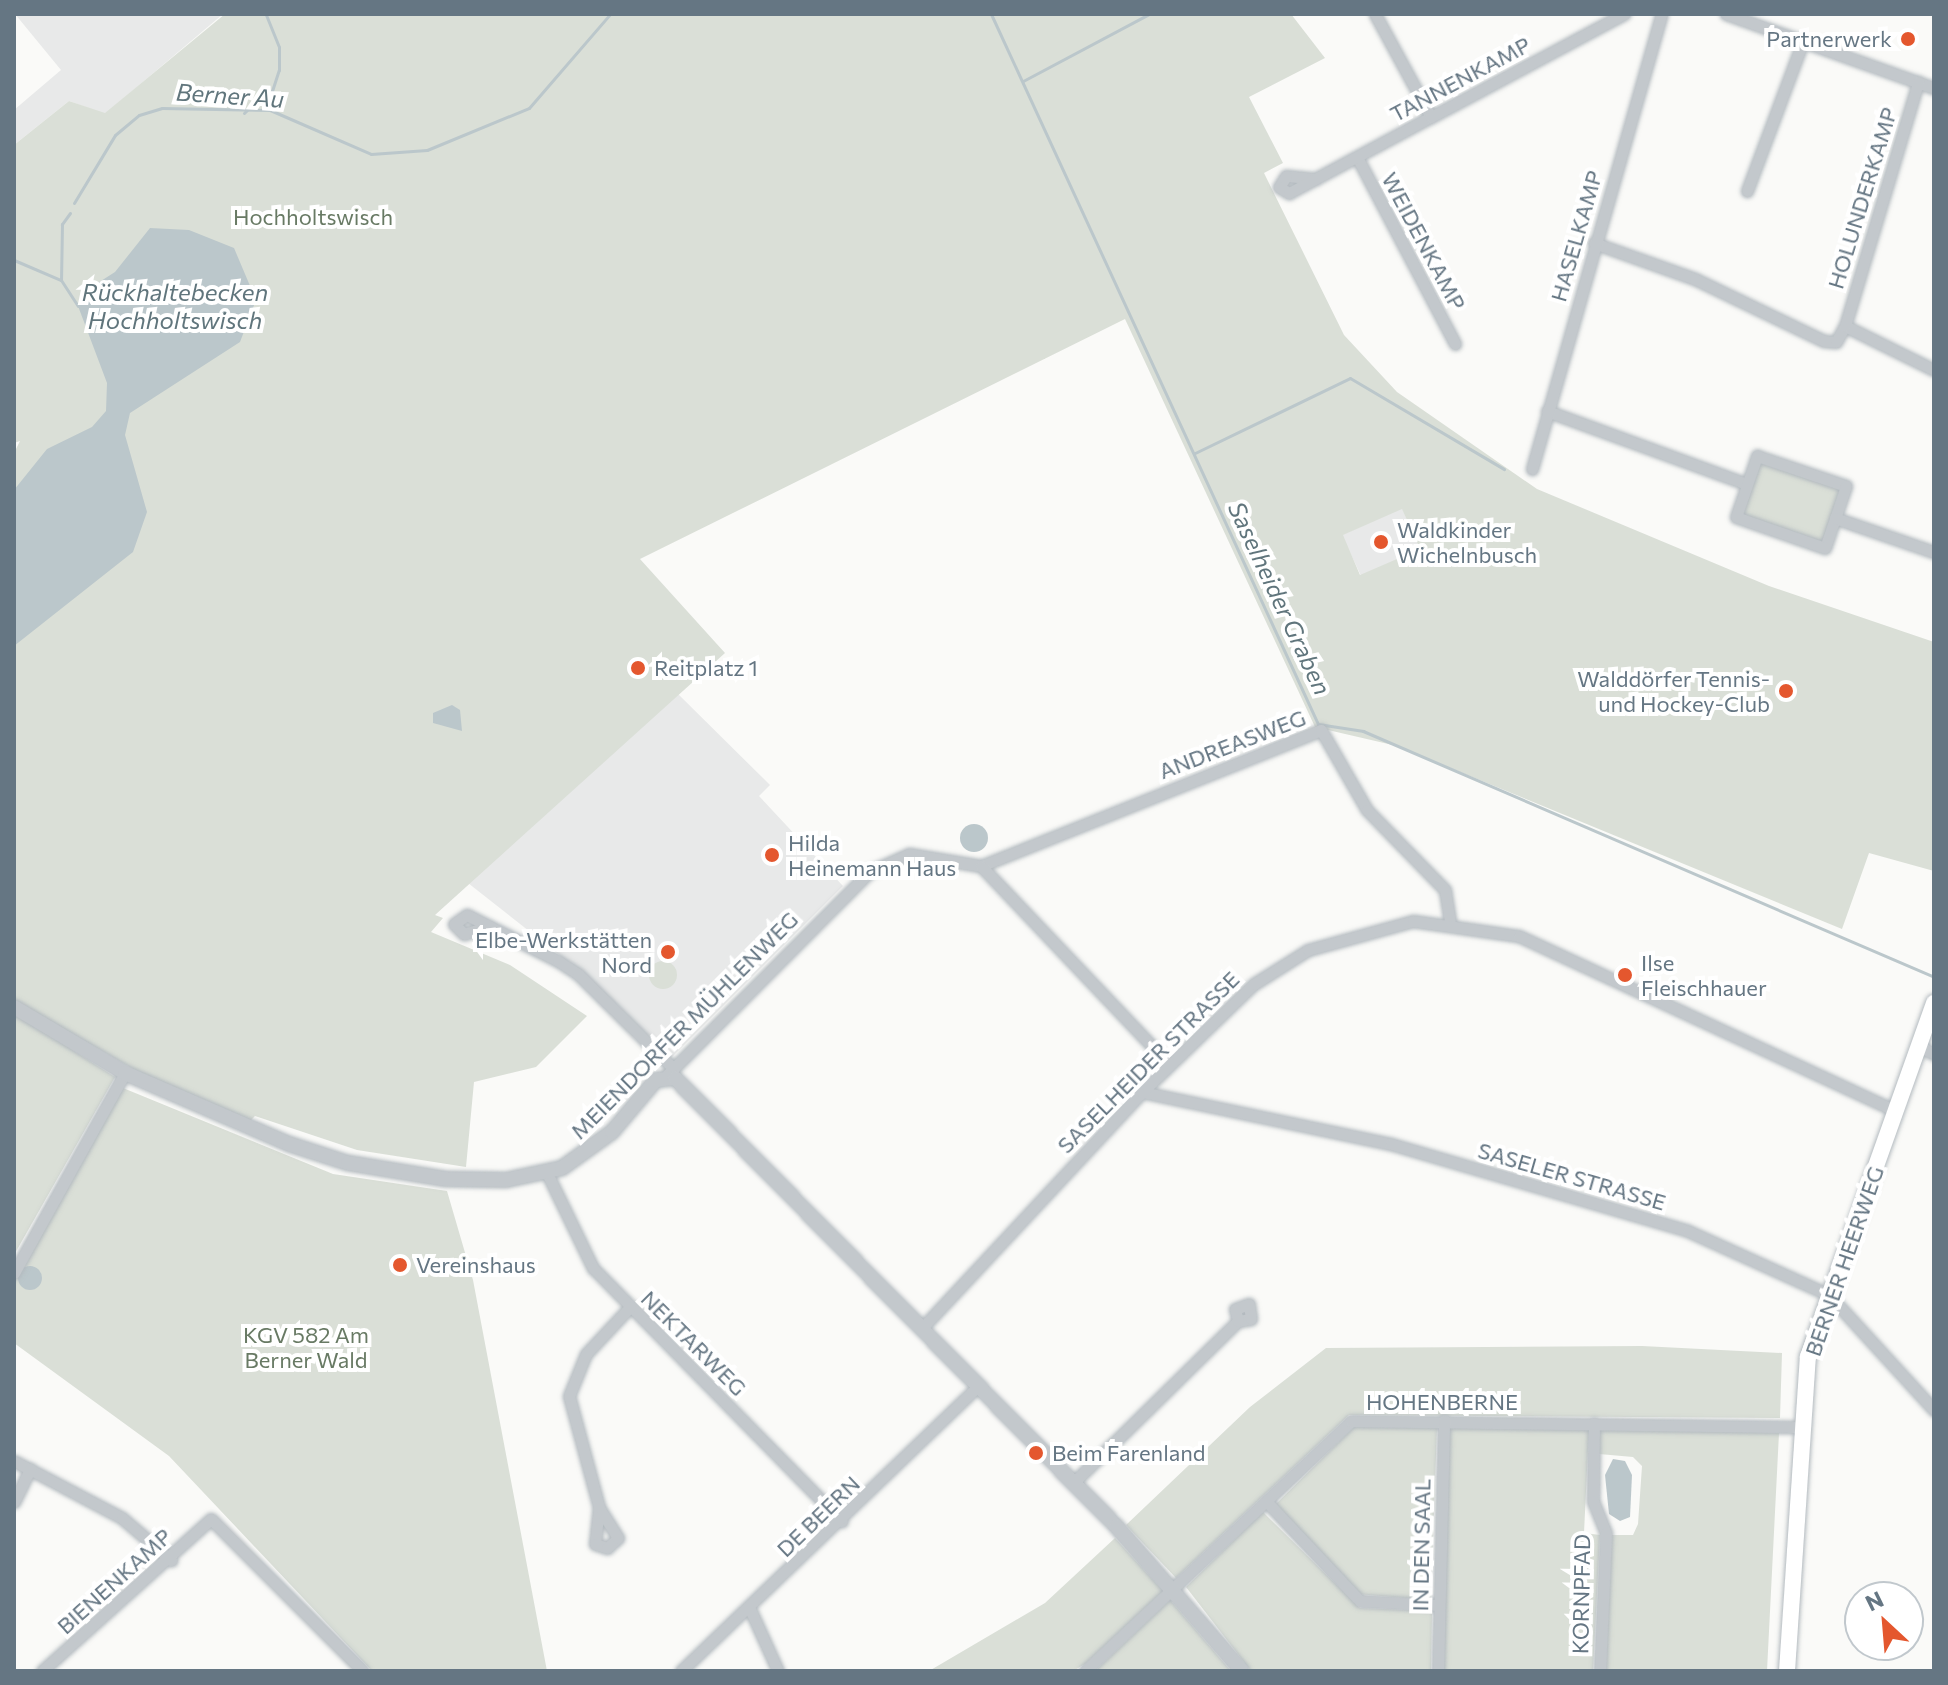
<!DOCTYPE html>
<html>
<head>
<meta charset="utf-8">
<style>
	body { margin:0 }
	#map { position:relative; width:1948px; height:1685px; overflow:hidden; background:#fafaf8; font-family:Commissioner,sans-serif }
	div>[style] { position:absolute }
	[style*='--x'] { left:calc(var(--x)*1px); top:calc(var(--y)*1px); width:calc(var(--w)*1px); rotate:calc(var(--a)*1deg) }
	.built>* { inset:0; background:#e8e9e9 }
	.green>* { inset:0; background:#dadfd7 }
	.round { border-radius:50% }
	.water>* { inset:0; background:#bbc7cb }
	.stream>* { height:3px; margin:-1.5px; padding:0 1.5px; transform-origin:1.5px; border-radius:1.5px; background:#bbc7cb }
	.roads { filter:drop-shadow(0 0 2px #b3babf) drop-shadow(0 0 2px #b3babf) }
	.minor>* { height:11px; margin:-5.5px; padding:0 5.5px; transform-origin:5.5px; border-radius:5.5px; background:#c3c8cc }
	.tertiary>* { height:14px; margin:-7px; padding:0 7px; transform-origin:7px; border-radius:7px; background:#c3c8cc }
	.secondary>* { height:16px; margin:-8px; padding:0 8px; transform-origin:8px; border-radius:8px; background:#fff }
	.dots>* { width:22px; height:22px; translate:-50% -50%; box-sizing:border-box; border:4px solid #fff; border-radius:50% }
	span { translate:-50% -50%; white-space:nowrap; text-align:center; line-height:1.15; -webkit-text-stroke:8px #fff; paint-order:stroke }
	.poi-label { font-size:22px; color:#657683 }
	.right { translate:-100% -50%; text-align:right }
	.left { translate:0 -50%; text-align:left }
	.street-label { font-size:22px; color:#657683 }
	.park-label { font-size:22px; color:#687a64 }
	.water-label { font-size:24px; color:#60757c; font-style:italic }
	.frame { position:absolute; inset:0; border:16px solid #657683; pointer-events:none }
	.north { position:absolute; left:1844px; top:1581px; width:80px; height:80px; box-sizing:border-box; background:#fff; border:2px solid #c1c8cd; border-radius:50%; rotate:334deg; font-size:22px; font-weight:700; line-height:32px; text-align:center; color:#657683 }
	.north::after { content:''; display:block; margin:auto; width:28px; height:36px; background:#e4572e; clip-path:polygon(50% 0,100% 100%,50% 72%,0 100%) }
</style>
</head>
<body>
<div id="map">
	<div class="built">
		<i style="clip-path:polygon(15px 14px,223px 14px,105px 114px,69px 101px,14px 145px,14px 110px,61px 70px)"></i>
		<i style="clip-path:polygon(1402px 508px,1420px 549px,1361px 576px,1342px 535px)"></i>
		<i style="clip-path:polygon(676px 692px,770px 785px,759px 796px,843px 886px,671px 1058px,590px 979px,468px 883px)"></i>
	</div>
	<div class="green">
		<i style="clip-path:polygon(evenodd,225px 14px,1291px 14px,1325px 58px,1249px 97px,1283px 163px,1264px 173px,1344px 335px,1397px 392px,1537px 489px,1769px 586px,1934px 642px,1934px 871px,1869px 853px,1842px 929px,1397px 746px,1315px 727px,1125px 319px,640px 559px,725px 653px,435px 915px,443px 918px,431px 932px,510px 965px,587px 1016px,536px 1067px,474px 1082px,466px 1167px,357px 1150px,255px 1116px,250px 1121px,149px 1078px,14px 1000px,14px 453px,20px 441px,14px 443px,14px 145px,69px 101px,105px 113px,225px 14px,1402px 509px,1420px 549px,1360px 575px,1343px 535px,1402px 509px)"></i>
		<i style="clip-path:polygon(1758px 457px,1844px 487px,1823px 545px,1738px 515px)"></i>
		<i class="round" style="left:649px;top:961px;width:28px;height:28px"></i>
		<i style="clip-path:polygon(14px 1013px,115px 1077px,14px 1255px)"></i>
		<i style="clip-path:polygon(123px 1088px,333px 1174px,447px 1191px,473px 1280px,547px 1671px,372px 1671px,169px 1456px,14px 1343px,14px 1282px)"></i>
		<i style="clip-path:polygon(1642px 1346px,1782px 1353px,1780px 1418px,1349px 1415px,1176px 1578px,1126px 1525px,1250px 1407px,1326px 1348px)"></i>
		<i style="clip-path:polygon(1356px 1425px,1437px 1426px,1431px 1600px,1356px 1594px,1275px 1505px)"></i>
		<i style="clip-path:polygon(1448px 1425px,1589px 1428px,1584px 1533px,1600px 1535px,1593px 1671px,1444px 1671px)"></i>
		<i style="clip-path:polygon(1599px 1428px,1779px 1433px,1767px 1671px,1606px 1671px,1612px 1535px,1633px 1535px,1638px 1524px,1642px 1466px,1633px 1457px,1599px 1454px)"></i>
		<i style="clip-path:polygon(1263px 1512px,1360px 1608px,1432px 1611px,1431px 1671px,1251px 1671px,1186px 1587px)"></i>
		<i style="clip-path:polygon(1115px 1538px,1163px 1591px,1085px 1664px,1073px 1671px,929px 1671px,1045px 1603px)"></i>
		<i style="clip-path:polygon(1170px 1600px,1231px 1671px,1095px 1671px)"></i>
	</div>
	<div class="water">
		<i style="clip-path:polygon(150px 228px,189px 230px,234px 248px,256px 300px,240px 342px,130px 413px,125px 435px,147px 512px,133px 552px,14px 646px,14px 490px,47px 449px,92px 427px,106px 411px,107px 383px,78px 306px,82px 293px,115px 272px)"></i>
		<i style="clip-path:polygon(452px 705px,460px 710px,462px 731px,433px 723px,433px 713px)"></i>
		<i class="round" style="left:960px;top:824px;width:28px;height:28px"></i>
		<i class="round" style="left:18px;top:1266px;width:24px;height:24px"></i>
		<i style="clip-path:polygon(1613px 1459px,1625px 1461px,1632px 1475px,1630px 1517px,1620px 1521px,1609px 1514px,1605px 1475px)"></i>
	</div>
	<div class="stream">
		<i style="--x:991;--y:14;--w:782;--a:65.27"></i>
		<i style="--x:1318;--y:724;--w:46;--a:8.8"></i>
		<i style="--x:1363;--y:731;--w:620;--a:23.3"></i>
		<i style="--x:1023;--y:81;--w:143;--a:-28"></i>
		<i style="--x:260;--y:98;--w:14;--a:-30"></i>
		<i style="--x:272;--y:91;--w:22;--a:-72"></i>
		<i style="--x:279;--y:70;--w:23;--a:-90"></i>
		<i style="--x:279;--y:47;--w:35;--a:-112"></i>
		<i style="--x:244;--y:113;--w:8;--a:-45"></i>
		<i style="--x:74;--y:203;--w:79;--a:-58.9"></i>
		<i style="--x:115;--y:135;--w:31;--a:-40"></i>
		<i style="--x:139;--y:115;--w:24;--a:-17"></i>
		<i style="--x:162;--y:108;--w:108;--a:1.1"></i>
		<i style="--x:270;--y:110;--w:110;--a:23.5"></i>
		<i style="--x:371;--y:154;--w:56;--a:-4.1"></i>
		<i style="--x:427;--y:150;--w:110;--a:-22.4"></i>
		<i style="--x:529;--y:108;--w:124;--a:-49.2"></i>
		<i style="--x:70;--y:213;--w:14;--a:126"></i>
		<i style="--x:62;--y:224;--w:56;--a:91"></i>
		<i style="--x:61;--y:280;--w:31;--a:57"></i>
		<i style="--x:14;--y:260;--w:51;--a:23.1"></i>
		<i style="--x:1195;--y:453;--w:172;--a:-25.8"></i>
		<i style="--x:1350;--y:378;--w:179;--a:30.6"></i>
	</div>
	<div class="roads">
		<div class="minor">
			<i style="--x:1375;--y:14;--w:117;--a:61.5"></i>
			<i style="--x:1726;--y:14;--w:221;--a:19.6"></i>
			<i style="--x:1357;--y:157;--w:211;--a:62.3"></i>
			<i style="--x:1316;--y:179;--w:30;--a:-174"></i>
			<i style="--x:1286;--y:176;--w:13;--a:122"></i>
			<i style="--x:1279;--y:187;--w:12;--a:31"></i>
			<i style="--x:1289;--y:193;--w:161;--a:-28.2"></i>
			<i style="--x:1431;--y:117;--w:219;--a:-28.1"></i>
			<i style="--x:1747;--y:191;--w:160;--a:-69.5"></i>
			<i style="--x:1594;--y:243;--w:107;--a:19.6"></i>
			<i style="--x:1695;--y:279;--w:143;--a:25.7"></i>
			<i style="--x:1824;--y:341;--w:12;--a:5"></i>
			<i style="--x:1836;--y:342;--w:18;--a:-61"></i>
			<i style="--x:1845;--y:326;--w:99;--a:26.3"></i>
			<i style="--x:1845;--y:326;--w:255;--a:-73.3"></i>
			<i style="--x:1547;--y:411;--w:213;--a:20.1"></i>
			<i style="--x:1757;--y:456;--w:94;--a:18.6"></i>
			<i style="--x:1846;--y:486;--w:65;--a:108.7"></i>
			<i style="--x:1825;--y:548;--w:94;--a:-160.8"></i>
			<i style="--x:1736;--y:517;--w:65;--a:-71"></i>
			<i style="--x:1532;--y:469;--w:473;--a:-74.1"></i>
			<i style="--x:1835;--y:518;--w:105;--a:19"></i>
			<i style="--x:981;--y:866;--w:366;--a:-21.8"></i>
			<i style="--x:1321;--y:730;--w:92;--a:60.1"></i>
			<i style="--x:1367;--y:810;--w:112;--a:45.7"></i>
			<i style="--x:1445;--y:890;--w:31;--a:81"></i>
			<i style="--x:489;--y:926;--w:26;--a:162"></i>
			<i style="--x:464;--y:934;--w:14;--a:-135"></i>
			<i style="--x:454;--y:924;--w:16;--a:-35"></i>
			<i style="--x:467;--y:915;--w:2;--a:27"></i>
			<i style="--x:469;--y:916;--w:100;--a:26.8"></i>
			<i style="--x:558;--y:961;--w:24;--a:33"></i>
			<i style="--x:578;--y:974;--w:132;--a:44.7"></i>
			<i style="--x:1919;--y:1046;--w:17;--a:28"></i>
			<i style="--x:667;--y:1075;--w:286;--a:-45.1"></i>
			<i style="--x:869;--y:872;--w:44;--a:-24.2"></i>
			<i style="--x:909;--y:854;--w:73;--a:9.5"></i>
			<i style="--x:981;--y:866;--w:273;--a:46.5"></i>
			<i style="--x:1142;--y:1092;--w:254;--a:11.8"></i>
			<i style="--x:1391;--y:1144;--w:309;--a:16.3"></i>
			<i style="--x:1688;--y:1231;--w:155;--a:24.4"></i>
			<i style="--x:1829;--y:1295;--w:156;--a:47.6"></i>
			<i style="--x:547;--y:1173;--w:106;--a:64.2"></i>
			<i style="--x:593;--y:1268;--w:355;--a:45.5"></i>
			<i style="--x:14;--y:1273;--w:229;--a:-61"></i>
			<i style="--x:923;--y:1327;--w:321;--a:-47"></i>
			<i style="--x:1142;--y:1092;--w:156;--a:-44"></i>
			<i style="--x:1254;--y:984;--w:64;--a:-32.2"></i>
			<i style="--x:1308;--y:950;--w:109;--a:-15.4"></i>
			<i style="--x:1413;--y:921;--w:107;--a:8.1"></i>
			<i style="--x:1519;--y:936;--w:416;--a:24.9"></i>
			<i style="--x:1594;--y:1423;--w:78;--a:90.7"></i>
			<i style="--x:1593;--y:1501;--w:35;--a:68"></i>
			<i style="--x:1606;--y:1533;--w:138;--a:92.5"></i>
			<i style="--x:14;--y:1461;--w:122;--a:27.8"></i>
			<i style="--x:122;--y:1518;--w:65;--a:40.6"></i>
			<i style="--x:1073;--y:1483;--w:231;--a:-44.5"></i>
			<i style="--x:1238;--y:1321;--w:13;--a:-9"></i>
			<i style="--x:1251;--y:1319;--w:15;--a:-98"></i>
			<i style="--x:1249;--y:1304;--w:15;--a:160"></i>
			<i style="--x:1235;--y:1309;--w:12;--a:76"></i>
			<i style="--x:1266;--y:1501;--w:137;--a:46.8"></i>
			<i style="--x:1360;--y:1601;--w:79;--a:2.9"></i>
			<i style="--x:14;--y:1502;--w:37;--a:-64"></i>
			<i style="--x:599;--y:1507;--w:37;--a:96"></i>
			<i style="--x:595;--y:1544;--w:13;--a:18"></i>
			<i style="--x:607;--y:1548;--w:15;--a:-42"></i>
			<i style="--x:618;--y:1538;--w:36;--a:-122"></i>
			<i style="--x:599;--y:1507;--w:115;--a:-105.1"></i>
			<i style="--x:569;--y:1396;--w:45;--a:-68"></i>
			<i style="--x:586;--y:1354;--w:64;--a:-46.9"></i>
			<i style="--x:750;--y:1609;--w:68;--a:65.7"></i>
			<i style="--x:42;--y:1671;--w:227;--a:-42"></i>
			<i style="--x:211;--y:1519;--w:215;--a:45"></i>
			<i style="--x:681;--y:1671;--w:413;--a:-43.8"></i>
			<i style="--x:1085;--y:1671;--w:365;--a:-43.2"></i>
			<i style="--x:1351;--y:1421;--w:450;--a:0.8"></i>
			<i style="--x:1438;--y:1671;--w:251;--a:-88.6"></i>
		</div>
		<div class="tertiary">
			<i style="--x:14;--y:1007;--w:129;--a:30.7"></i>
			<i style="--x:125;--y:1073;--w:179;--a:23.4"></i>
			<i style="--x:289;--y:1144;--w:62;--a:17.9"></i>
			<i style="--x:348;--y:1163;--w:99;--a:9.3"></i>
			<i style="--x:446;--y:1179;--w:60;--a:1"></i>
			<i style="--x:506;--y:1180;--w:57;--a:-12.1"></i>
			<i style="--x:562;--y:1168;--w:62;--a:-35.8"></i>
			<i style="--x:612;--y:1132;--w:68;--a:-49.8"></i>
			<i style="--x:656;--y:1080;--w:19;--a:-6"></i>
			<i style="--x:675;--y:1078;--w:629;--a:45.45"></i>
			<i style="--x:1116;--y:1526;--w:192;--a:49"></i>
		</div>
		<div class="secondary">
			<i style="--x:1787;--y:1671;--w:315;--a:-86.2"></i>
			<i style="--x:1808;--y:1357;--w:376;--a:-70.4"></i>
		</div>
	</div>
	<div class="dots">
		<i style="left:1908px;top:39px;background:#e4572e"></i>
		<i style="left:1381px;top:542px;background:#e4572e"></i>
		<i style="left:638px;top:668px;background:#e4572e"></i>
		<i style="left:1786px;top:691px;background:#e4572e"></i>
		<i style="left:772px;top:855px;background:#e4572e"></i>
		<i style="left:668px;top:952px;background:#e4572e"></i>
		<i style="left:1625px;top:975px;background:#e4572e"></i>
		<i style="left:400px;top:1265px;background:#e4572e"></i>
		<i style="left:1036px;top:1453px;background:#e4572e"></i>
	</div>
	<div class="poi-label">
		<span class="right" style="left:1892px;top:39px">Partnerwerk</span>
		<span class="left" style="left:1397px;top:542px">Waldkinder<br>Wichelnbusch</span>
		<span class="left" style="left:654px;top:668px">Reitplatz 1</span>
		<span class="right" style="left:1770px;top:691px">Walddörfer Tennis-<br>und Hockey-Club</span>
		<span class="left" style="left:788px;top:855px">Hilda<br>Heinemann Haus</span>
		<span class="right" style="left:652px;top:952px">Elbe-Werkstätten<br>Nord</span>
		<span class="left" style="left:1641px;top:975px">Ilse<br>Fleischhauer</span>
		<span class="left" style="left:416px;top:1265px">Vereinshaus</span>
		<span class="left" style="left:1052px;top:1453px">Beim Farenland</span>
	</div>
	<div class="street-label">
		<span style="left:1460px;top:79px;rotate:-28deg">TANNENKAMP</span>
		<span style="left:1862px;top:198px;rotate:-73deg">HOLUNDERKAMP</span>
		<span style="left:1576px;top:236px;rotate:-74deg">HASELKAMP</span>
		<span style="left:1424px;top:241px;rotate:62deg">WEIDENKAMP</span>
		<span style="left:1232px;top:744px;rotate:-21deg">ANDREASWEG</span>
		<span style="left:684px;top:1025px;rotate:-45deg">MEIENDORFER MÜHLENWEG</span>
		<span style="left:1148px;top:1062px;rotate:-45deg">SASELHEIDER STRASSE</span>
		<span style="left:1572px;top:1176px;rotate:16deg">SASELER STRASSE</span>
		<span style="left:1844px;top:1261px;rotate:-71deg">BERNER HEERWEG</span>
		<span style="left:694px;top:1343px;rotate:45deg">NEKTARWEG</span>
		<span style="left:1442px;top:1402px">HOHENBERNE</span>
		<span style="left:818px;top:1516px;rotate:-44deg">DE BEERN</span>
		<span style="left:1421px;top:1545px;rotate:-89deg">IN DEN SAAL</span>
		<span style="left:114px;top:1581px;rotate:-42deg">BIENENKAMP</span>
		<span style="left:1581px;top:1594px;rotate:-89deg">KORNPFAD</span>
	</div>
	<div class="park-label">
		<span style="left:313px;top:217px">Hochholtswisch</span>
		<span style="left:306px;top:1347px">KGV 582 Am<br>Berner Wald</span>
	</div>
	<div class="water-label">
		<span style="left:230px;top:95px;rotate:4deg">Berner Au</span>
		<span style="left:175px;top:306px">Rückhaltebecken<br>Hochholtswisch</span>
		<span style="left:1280px;top:598px;rotate:65deg">Saselheider Graben</span>
	</div>
	<div class="frame"></div>
	<div class="north">N</div>
</div>
</body>
</html>
